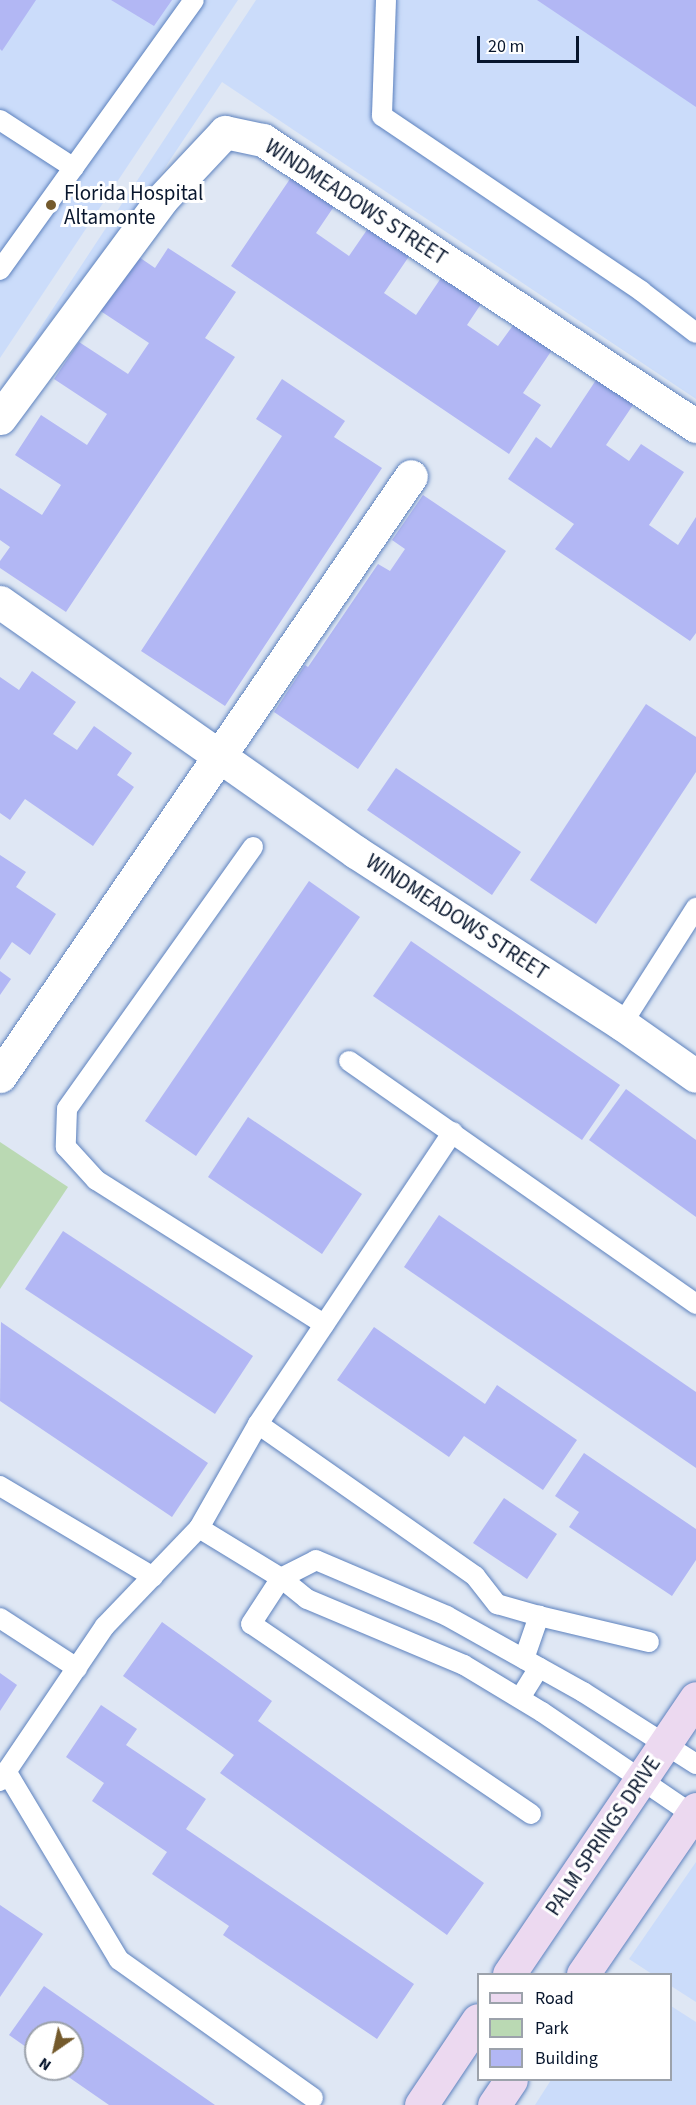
<!DOCTYPE html>
<html>
<head>
<meta charset="utf-8">
<style>
	body { margin:0 }
	#map { position:relative; width:696px; height:2105px; overflow:hidden; background:#dfe7f4; font-family:"Source Sans 3",sans-serif }
	div>[style] { position:absolute }
	[style*='--x'] { left:calc(var(--x)*1px); top:calc(var(--y)*1px); width:calc(var(--w)*1px); rotate:calc(var(--a)*1deg) }
	.built>* { inset:0; background:#cbdcfa }
	.green>* { inset:0; background:#bad9b3 }
	.building>* { inset:0; background:#b2b7f4 }
	.roads { filter:drop-shadow(0 0 2px #5d82be) drop-shadow(0 0 2px #5d82be) }
	.service>* { height:20px; margin:-10px; padding:0 10px; transform-origin:10px; border-radius:10px; background:#fff }
	.minor>* { height:33px; margin:-16.5px; padding:0 16.5px; transform-origin:16.5px; border-radius:16.5px; background:#fff }
	.secondary>* { height:33px; margin:-16.5px; padding:0 16.5px; transform-origin:16.5px; border-radius:16.5px; background:#ecd9f0 }
	.dots>* { width:16px; height:16px; translate:-50% -50%; box-sizing:border-box; border:3px solid #fff; border-radius:50% }
	span { translate:-50% -50%; white-space:nowrap; text-align:center; line-height:1.15; -webkit-text-stroke:6px #fff; paint-order:stroke }
	.poi-label { font-size:21px; color:#08162d }
	.left { translate:0 -50%; text-align:left }
	.street-label { font-size:21px; color:#08162d }
	.legend { position:absolute; left:477px; top:1973px; width:195px; height:108px; box-sizing:border-box; background:#fff; border:2px solid #9ca2ab; margin:0; padding:8px 10px; list-style:none; font-size:18px; color:#08162d }
	.legend li { display:flex; align-items:center; gap:12px; height:30px }
	.legend b { width:30px; border:2px solid #9ca2ab }
	.north { position:absolute; left:24px; top:2021px; width:60px; height:60px; box-sizing:border-box; background:#fff; border:2px solid #9ca2ab; border-radius:50%; rotate:214deg; font-size:16px; font-weight:700; line-height:24px; text-align:center; color:#08162d }
	.north::after { content:''; display:block; margin:auto; width:21px; height:27px; background:#745a2c; clip-path:polygon(50% 0,100% 100%,50% 72%,0 100%) }
	.scale { position:absolute; left:477px; top:36px; width:102px; height:27px; box-sizing:border-box; border:3px solid #08162d; border-top:0; padding-left:8px; font-size:18px; line-height:21px; white-space:nowrap; color:#08162d; -webkit-text-stroke:4px #fff; paint-order:stroke }
</style>
</head>
<body>
<div id="map">
	<div class="built">
		<i style="clip-path:polygon(0 0,238px 0,0 358px)"></i>
		<i style="clip-path:polygon(256px 0,696px 0,696px 399px,222px 82px,158px 178px,0 389px)"></i>
		<i style="clip-path:polygon(696px 1862px,696px 2002px,671px 1986px,670px 1974px,652px 1974px,629px 1959px)"></i>
		<i style="clip-path:polygon(671px 2006px,696px 2022px,696px 2105px,535px 2105px,551px 2080px,670px 2080px)"></i>
	</div>
	<div class="green">
		<i style="clip-path:polygon(0 1142px,68px 1187px,0 1289px)"></i>
	</div>
	<div class="building">
		<i style="clip-path:polygon(0 0,36px 0,2px 51px,0 49px)"></i>
		<i style="clip-path:polygon(111px 0,172px 0,154px 26px)"></i>
		<i style="clip-path:polygon(537px 0,696px 0,696px 107px)"></i>
		<i style="clip-path:polygon(294px 173px,337px 202px,316px 233px,349px 256px,371px 224px,412px 252px,384px 293px,416px 315px,443px 275px,483px 301px,467px 325px,498px 346px,514px 324px,552px 350px,523px 393px,541px 405px,509px 454px,231px 266px)"></i>
		<i style="clip-path:polygon(168px 248px,236px 292px,205px 338px,235px 357px,66px 612px,0 568px,0 561px,10px 547px,0 540px,0 488px,42px 515px,61px 485px,15px 455px,41px 415px,87px 445px,107px 414px,54px 379px,79px 342px,128px 374px,149px 343px,99px 310px,136px 255px,155px 268px)"></i>
		<i style="clip-path:polygon(598px 377px,635px 402px,606px 445px,629px 461px,641px 444px,684px 472px,649px 525px,678px 545px,696px 517px,696px 633px,690px 641px,555px 549px,574px 524px,508px 479px,536px 437px,551px 448px)"></i>
		<i style="clip-path:polygon(282px 379px,345px 421px,334px 437px,382px 468px,225px 706px,141px 651px,282px 436px,256px 419px)"></i>
		<i style="clip-path:polygon(423px 495px,506px 551px,358px 769px,274px 712px,305px 665px,308px 667px,378px 564px,390px 571px,405px 549px,392px 540px)"></i>
		<i style="clip-path:polygon(32px 671px,76px 702px,53px 734px,77px 750px,94px 726px,132px 753px,117px 775px,134px 787px,93px 846px,25px 799px,10px 820px,0 813px,0 677px,19px 690px)"></i>
		<i style="clip-path:polygon(646px 704px,696px 737px,696px 772px,596px 924px,530px 880px)"></i>
		<i style="clip-path:polygon(396px 768px,521px 852px,492px 895px,367px 810px)"></i>
		<i style="clip-path:polygon(0 855px,26px 872px,16px 887px,56px 914px,30px 955px,12px 942px,0 960px)"></i>
		<i style="clip-path:polygon(309px 881px,360px 917px,196px 1156px,145px 1121px)"></i>
		<i style="clip-path:polygon(411px 941px,620px 1085px,582px 1140px,373px 996px)"></i>
		<i style="clip-path:polygon(0 971px,11px 979px,0 995px)"></i>
		<i style="clip-path:polygon(626px 1089px,696px 1140px,696px 1217px,589px 1140px)"></i>
		<i style="clip-path:polygon(248px 1117px,362px 1194px,322px 1254px,208px 1177px)"></i>
		<i style="clip-path:polygon(439px 1215px,696px 1392px,696px 1468px,404px 1267px)"></i>
		<i style="clip-path:polygon(63px 1231px,253px 1356px,215px 1414px,25px 1289px)"></i>
		<i style="clip-path:polygon(1px 1322px,208px 1463px,172px 1517px,0 1401px)"></i>
		<i style="clip-path:polygon(374px 1327px,485px 1404px,497px 1385px,577px 1440px,543px 1490px,464px 1436px,449px 1457px,337px 1380px)"></i>
		<i style="clip-path:polygon(584px 1453px,696px 1529px,696px 1560px,672px 1596px,569px 1527px,579px 1512px,555px 1496px)"></i>
		<i style="clip-path:polygon(504px 1498px,557px 1534px,527px 1579px,473px 1543px)"></i>
		<i style="clip-path:polygon(162px 1622px,272px 1701px,258px 1721px,484px 1883px,447px 1935px,220px 1773px,234px 1755px,123px 1676px)"></i>
		<i style="clip-path:polygon(0 1673px,17px 1685px,0 1711px)"></i>
		<i style="clip-path:polygon(101px 1705px,137px 1729px,126px 1745px,206px 1799px,186px 1829px,414px 1984px,377px 2039px,223px 1935px,229px 1926px,152px 1874px,167px 1852px,92px 1801px,104px 1783px,66px 1757px)"></i>
		<i style="clip-path:polygon(0 1905px,43px 1934px,0 1997px)"></i>
		<i style="clip-path:polygon(44px 1986px,215px 2105px,109px 2105px,57px 2069px,72px 2069px,72px 2033px,36px 2033px,36px 2054px,9px 2035px)"></i>
	</div>
	<div class="roads">
		<div class="service">
			<i style="--x:386;--y:0;--w:116;--a:92"></i>
			<i style="--x:382;--y:116;--w:313;--a:34"></i>
			<i style="--x:641;--y:291;--w:69;--a:37.4"></i>
			<i style="--x:0;--y:120;--w:88;--a:33"></i>
			<i style="--x:0;--y:270;--w:332;--a:-54.3"></i>
			<i style="--x:253;--y:847;--w:321;--a:125.4"></i>
			<i style="--x:67;--y:1109;--w:38;--a:92"></i>
			<i style="--x:66;--y:1147;--w:45;--a:47.7"></i>
			<i style="--x:96;--y:1180;--w:270;--a:32.3"></i>
			<i style="--x:622;--y:1024;--w:138;--a:-57.5"></i>
			<i style="--x:349;--y:1061;--w:424;--a:35"></i>
			<i style="--x:258;--y:1424;--w:265;--a:35"></i>
			<i style="--x:475;--y:1576;--w:36;--a:52"></i>
			<i style="--x:497;--y:1604;--w:44;--a:15.9"></i>
			<i style="--x:0;--y:1486;--w:178;--a:30.7"></i>
			<i style="--x:199;--y:1528;--w:96;--a:31.4"></i>
			<i style="--x:281;--y:1578;--w:33;--a:39"></i>
			<i style="--x:307;--y:1599;--w:170;--a:22.8"></i>
			<i style="--x:464;--y:1665;--w:91;--a:31.1"></i>
			<i style="--x:542;--y:1712;--w:186;--a:34.3"></i>
			<i style="--x:0;--y:1618;--w:92;--a:33"></i>
			<i style="--x:524;--y:1659;--w:46;--a:-70.8"></i>
			<i style="--x:539;--y:1616;--w:113;--a:13.3"></i>
			<i style="--x:520;--y:1698;--w:36;--a:-58"></i>
			<i style="--x:6;--y:1771;--w:220;--a:59.1"></i>
			<i style="--x:119;--y:1960;--w:238;--a:35.4"></i>
			<i style="--x:0;--y:1781;--w:187;--a:-55.9"></i>
			<i style="--x:105;--y:1626;--w:136;--a:-46.2"></i>
			<i style="--x:199;--y:1528;--w:120;--a:-60.4"></i>
			<i style="--x:258;--y:1424;--w:351;--a:-56.3"></i>
			<i style="--x:531;--y:1814;--w:338;--a:-145.8"></i>
			<i style="--x:251;--y:1624;--w:55;--a:-56.9"></i>
			<i style="--x:281;--y:1578;--w:39;--a:-27"></i>
			<i style="--x:316;--y:1560;--w:142;--a:23.1"></i>
			<i style="--x:447;--y:1616;--w:156;--a:29.2"></i>
			<i style="--x:583;--y:1692;--w:134;--a:32.5"></i>
		</div>
		<div class="minor">
			<i style="--x:0;--y:418;--w:272;--a:-53.5"></i>
			<i style="--x:162;--y:199;--w:92;--a:-46.8"></i>
			<i style="--x:225;--y:132;--w:39;--a:12"></i>
			<i style="--x:263;--y:140;--w:519;--a:33.45"></i>
			<i style="--x:0;--y:602;--w:435;--a:35.1"></i>
			<i style="--x:356;--y:852;--w:317;--a:32.9"></i>
			<i style="--x:622;--y:1024;--w:90;--a:35.1"></i>
			<i style="--x:0;--y:1076;--w:727;--a:-55.59"></i>
		</div>
		<div class="secondary">
			<i style="--x:509;--y:1974;--w:333;--a:-55.9"></i>
			<i style="--x:583;--y:1974;--w:200;--a:-55.6"></i>
			<i style="--x:421;--y:2105;--w:102;--a:-56.2"></i>
			<i style="--x:494;--y:2105;--w:30;--a:-56"></i>
		</div>
	</div>
	<div class="dots">
		<i style="left:51px;top:205px;background:#745a2c"></i>
	</div>
	<div class="poi-label">
		<span class="left" style="left:64px;top:205px">Florida Hospital<br>Altamonte</span>
	</div>
	<div class="street-label">
		<span style="left:356px;top:202px;rotate:33deg">WINDMEADOWS STREET</span>
		<span style="left:457px;top:917px;rotate:33deg">WINDMEADOWS STREET</span>
		<span style="left:603px;top:1836px;rotate:-56deg">PALM SPRINGS DRIVE</span>
	</div>
	<ul class="legend">
	<li><b style="height:8px;background:#ecd9f0"></b>Road</li>
	<li><b style="height:16px;background:#bad9b3"></b>Park</li>
	<li><b style="height:16px;background:#b2b7f4"></b>Building</li>
	</ul>
	<div class="north">N</div>
	<div class="scale">20 m</div>
</div>
</body>
</html>
